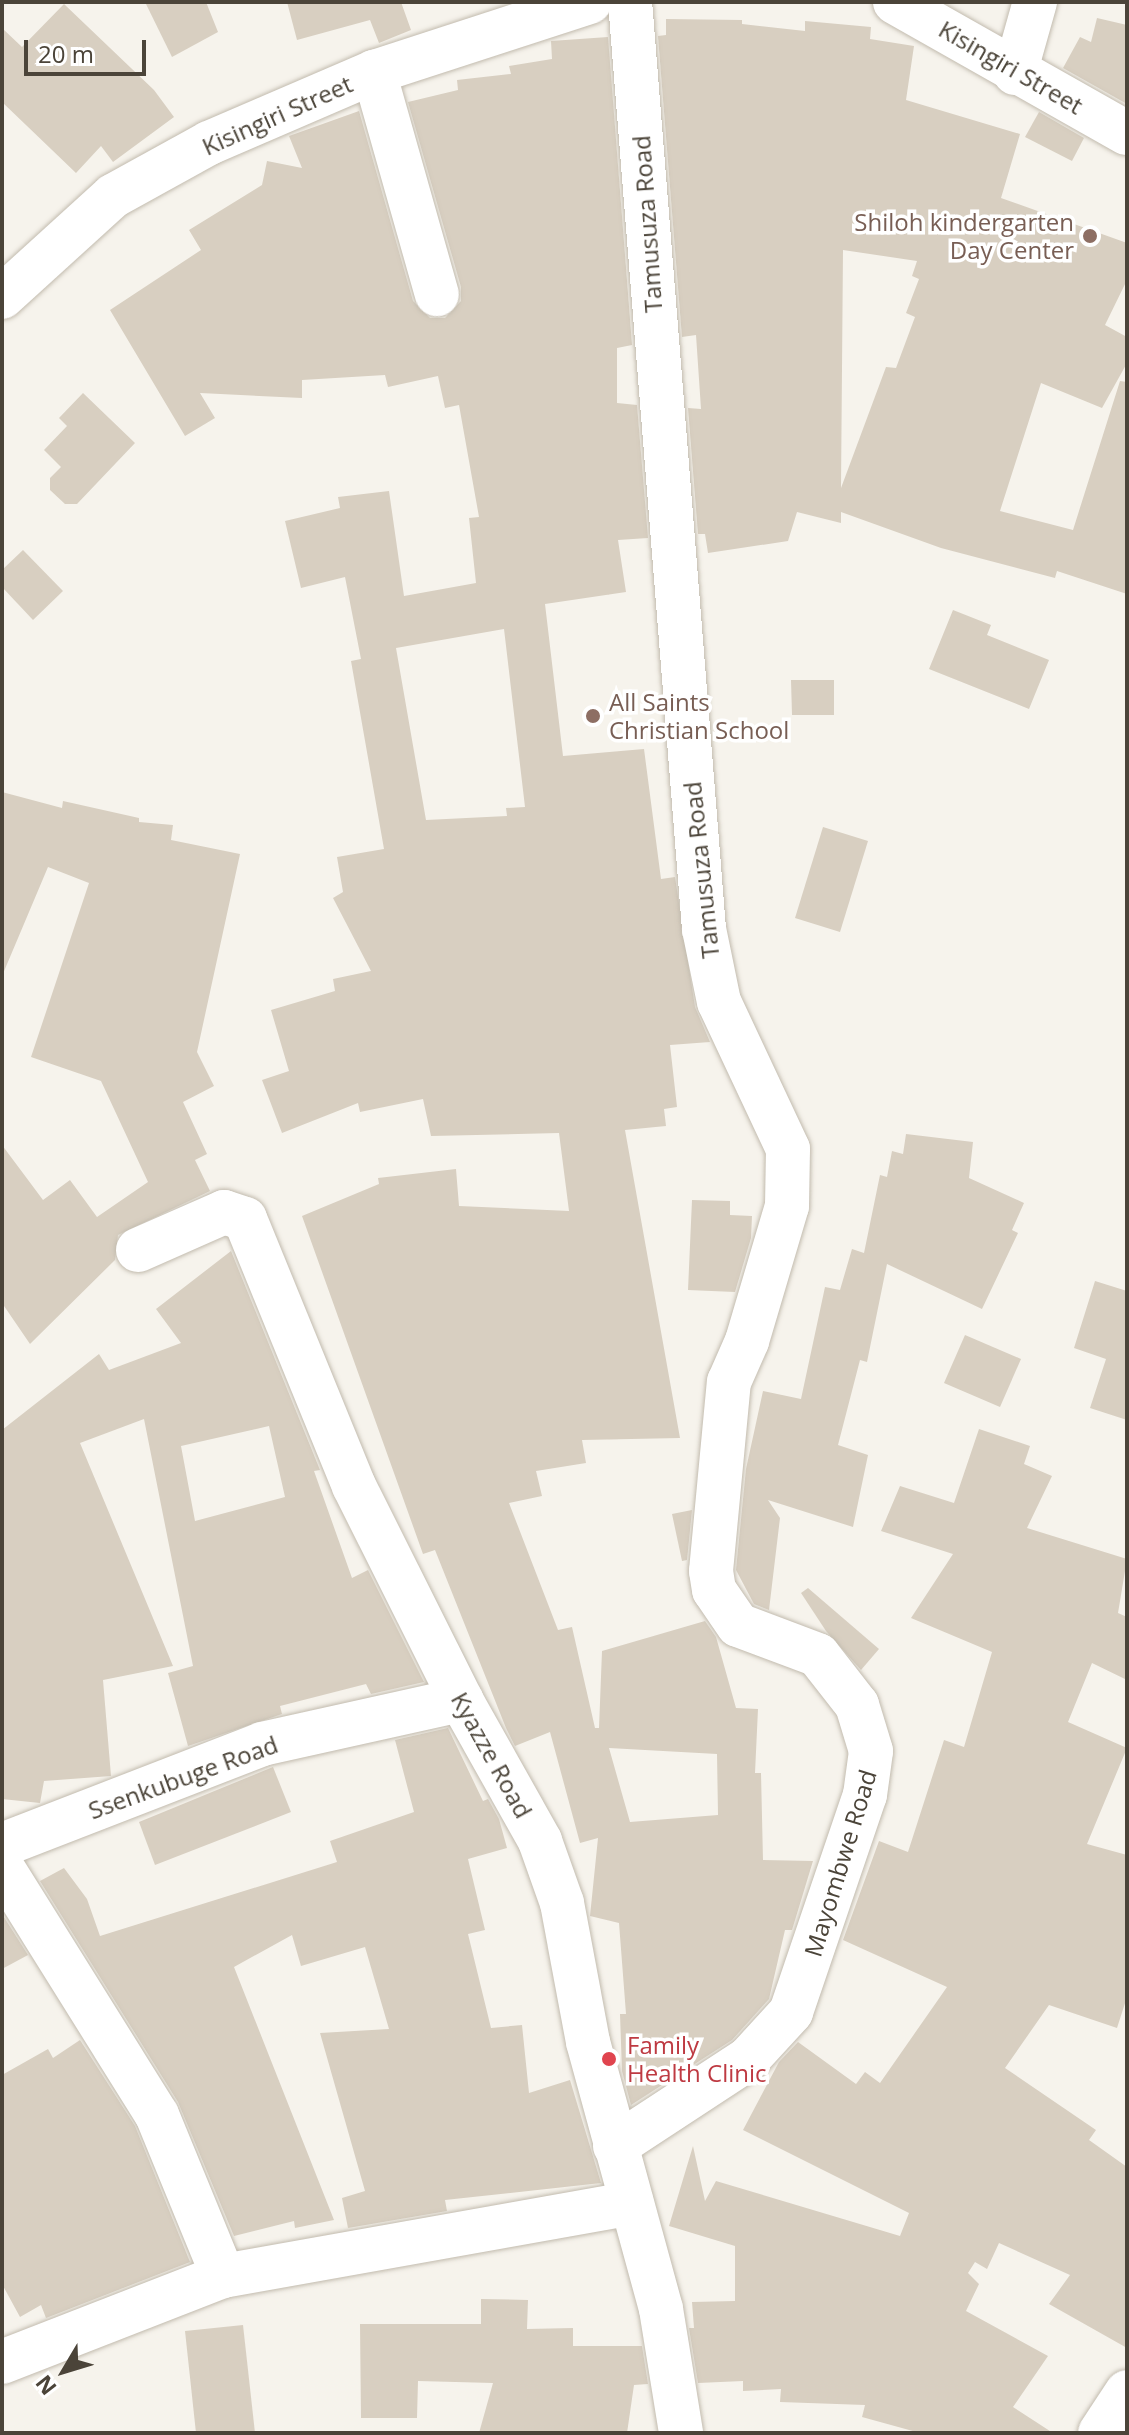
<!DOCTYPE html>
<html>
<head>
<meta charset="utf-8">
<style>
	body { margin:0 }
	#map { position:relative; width:1129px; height:2435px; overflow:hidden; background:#f6f3ec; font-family:"Open Sans",sans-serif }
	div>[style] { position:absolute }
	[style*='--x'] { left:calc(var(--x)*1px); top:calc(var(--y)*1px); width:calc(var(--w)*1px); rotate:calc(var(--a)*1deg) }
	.building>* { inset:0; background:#d8cfc1 }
	.roads { filter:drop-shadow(0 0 2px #c2bbae) drop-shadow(0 0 2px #c2bbae) }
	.minor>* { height:44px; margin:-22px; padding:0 22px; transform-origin:22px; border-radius:22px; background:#fff }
	.dots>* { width:22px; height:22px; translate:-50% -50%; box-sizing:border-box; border:4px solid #fff; border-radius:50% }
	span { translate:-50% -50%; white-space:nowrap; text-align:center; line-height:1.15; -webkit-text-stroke:7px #fff; paint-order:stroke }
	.street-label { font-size:24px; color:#4b4439 }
	.education-label { font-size:24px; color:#785e54 }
	.right { translate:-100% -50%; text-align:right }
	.left { translate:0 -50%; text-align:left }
	.health-label { font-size:24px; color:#be3a42 }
	.frame { position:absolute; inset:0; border:4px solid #4b4439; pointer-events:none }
	.north { position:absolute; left:24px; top:2331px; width:80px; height:80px; -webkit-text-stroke:6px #fff; paint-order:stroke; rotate:232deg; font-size:22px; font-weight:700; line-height:32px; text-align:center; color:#4b4439 }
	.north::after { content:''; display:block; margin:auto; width:28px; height:36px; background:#4b4439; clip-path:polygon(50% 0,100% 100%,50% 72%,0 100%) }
	.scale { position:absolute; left:24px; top:40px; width:122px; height:36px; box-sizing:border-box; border:4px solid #4b4439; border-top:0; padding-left:10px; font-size:24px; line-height:28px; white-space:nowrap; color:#4b4439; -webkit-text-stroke:6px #fff; paint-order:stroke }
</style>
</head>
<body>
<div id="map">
	<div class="building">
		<i style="clip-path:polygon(145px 2px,206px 2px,218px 32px,172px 57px)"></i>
		<i style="clip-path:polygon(287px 2px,401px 2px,411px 30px,379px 43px,370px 20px,297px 40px)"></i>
		<i style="clip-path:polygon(64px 4px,154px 90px,174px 117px,113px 162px,101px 146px,76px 173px,2px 102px,2px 28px,22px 47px)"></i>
		<i style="clip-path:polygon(1097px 18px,1127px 25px,1127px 104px,1063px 68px,1080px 37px,1091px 42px)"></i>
		<i style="clip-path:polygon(evenodd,666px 19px,742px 20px,742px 24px,805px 31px,805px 21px,871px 27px,870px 39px,914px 46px,906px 100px,1020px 134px,1001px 198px,1127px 243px,1127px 280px,1105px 325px,1127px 337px,1127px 363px,1102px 408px,1041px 383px,1000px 511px,1073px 530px,1120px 381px,1127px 382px,1127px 594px,1057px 571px,1055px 578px,941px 548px,841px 512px,841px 523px,797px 512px,788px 541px,708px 553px,705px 534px,698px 534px,688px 408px,701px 409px,696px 335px,682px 337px,658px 36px,666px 35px,666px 19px,843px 250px,917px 261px,912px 276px,919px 279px,906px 313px,915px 317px,896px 368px,886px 367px,841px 488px,843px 250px)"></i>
		<i style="clip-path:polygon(evenodd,608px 37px,632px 345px,617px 348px,617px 403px,637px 405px,648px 538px,618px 540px,626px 592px,545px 604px,563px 756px,644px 749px,661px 879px,675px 877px,695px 1007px,710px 1042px,670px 1045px,677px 1107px,664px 1109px,666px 1126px,625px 1130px,680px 1438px,582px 1440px,586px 1463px,536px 1471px,542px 1496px,509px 1503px,558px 1630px,572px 1627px,595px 1728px,599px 1728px,602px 1651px,705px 1621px,716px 1637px,736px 1708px,758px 1709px,755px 1773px,761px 1773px,763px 1860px,813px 1861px,792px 1930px,785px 1930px,769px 1999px,732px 2040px,631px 2105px,622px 2071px,620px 2014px,626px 2014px,619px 1923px,590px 1916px,598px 1838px,580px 1843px,550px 1732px,515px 1746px,506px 1728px,435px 1550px,423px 1554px,302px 1216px,379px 1184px,378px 1178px,456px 1169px,459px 1206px,569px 1211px,559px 1133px,431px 1136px,423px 1099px,360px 1112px,358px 1103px,282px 1133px,262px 1080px,289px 1071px,271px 1010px,335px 991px,333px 979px,371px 971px,333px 898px,343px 892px,337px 857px,384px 849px,351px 661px,361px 659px,345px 577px,301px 588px,285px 521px,340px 508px,338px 497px,389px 491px,404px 596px,476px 583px,469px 518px,479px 517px,459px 405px,445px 408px,438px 376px,388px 387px,385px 375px,302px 380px,302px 398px,200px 393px,215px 418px,185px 436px,110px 310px,201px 250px,189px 230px,262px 185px,267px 161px,302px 168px,289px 136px,359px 111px,413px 301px,430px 318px,445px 318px,461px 301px,461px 287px,408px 102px,458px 90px,457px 80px,511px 74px,509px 66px,552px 59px,551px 41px,608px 37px,504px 629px,525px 807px,506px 808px,507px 816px,426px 820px,396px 648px,504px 629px,608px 37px,609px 1748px,717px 1754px,718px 1815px,630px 1822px,609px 1748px)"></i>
		<i style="clip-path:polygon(1039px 112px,1084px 138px,1072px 161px,1025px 137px)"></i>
		<i style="clip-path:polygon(83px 393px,135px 443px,77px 504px,65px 504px,50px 490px,50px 478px,61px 467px,44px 450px,67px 426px,59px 418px)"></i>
		<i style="clip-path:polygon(23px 550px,63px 591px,33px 620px,2px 587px,2px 570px)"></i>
		<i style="clip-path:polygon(953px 610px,991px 625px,987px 635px,1049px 660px,1029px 709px,929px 669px)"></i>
		<i style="clip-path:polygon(791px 680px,834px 680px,834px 715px,792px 715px)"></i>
		<i style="clip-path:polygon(2px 792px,62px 808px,63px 801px,139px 818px,139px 822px,173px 825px,171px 840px,240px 854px,197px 1052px,214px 1086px,183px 1102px,207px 1154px,195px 1160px,210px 1191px,118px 1235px,115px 1260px,30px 1344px,2px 1303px,2px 1145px,43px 1200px,70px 1180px,97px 1217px,148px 1182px,101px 1081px,31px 1057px,89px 883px,48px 867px,2px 976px)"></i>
		<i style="clip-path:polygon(823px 827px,868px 841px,840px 932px,795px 918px)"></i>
		<i style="clip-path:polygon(906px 1134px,973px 1142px,969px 1178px,1024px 1203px,1012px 1230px,1018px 1233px,982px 1309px,887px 1264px,867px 1362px,860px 1360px,838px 1445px,868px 1455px,853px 1527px,768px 1500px,780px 1518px,769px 1610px,754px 1604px,736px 1570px,746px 1469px,763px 1391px,801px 1399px,825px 1287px,840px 1290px,852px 1249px,864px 1253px,880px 1175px,887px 1177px,892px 1151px,903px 1154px)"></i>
		<i style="clip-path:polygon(692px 1200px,730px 1201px,730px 1215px,752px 1216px,751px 1238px,735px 1292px,688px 1290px)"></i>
		<i style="clip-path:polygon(evenodd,231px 1251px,320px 1470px,314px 1471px,352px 1578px,368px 1570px,424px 1682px,371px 1694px,366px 1684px,280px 1706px,282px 1714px,188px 1746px,168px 1673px,193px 1666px,144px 1419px,80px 1443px,173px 1666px,103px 1680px,111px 1776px,44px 1781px,40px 1803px,2px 1799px,2px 1430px,99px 1354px,109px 1370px,181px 1343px,156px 1309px,231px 1251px,269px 1426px,285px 1497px,195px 1521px,181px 1446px,269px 1426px)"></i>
		<i style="clip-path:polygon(1095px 1281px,1127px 1291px,1127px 1420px,1090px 1408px,1106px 1359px,1074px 1348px)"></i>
		<i style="clip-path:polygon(965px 1335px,1021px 1359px,1000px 1407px,944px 1383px)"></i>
		<i style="clip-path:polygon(979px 1429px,1030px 1446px,1024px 1464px,1052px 1476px,1027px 1528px,1127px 1559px,1118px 1613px,1127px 1617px,1127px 1680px,1092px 1663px,1068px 1722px,1127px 1748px,1087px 1844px,1127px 1855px,1127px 1997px,1117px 2028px,1049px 2005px,1005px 2068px,1096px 2130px,1089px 2140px,1127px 2167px,1127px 2348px,1049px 2304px,1070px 2275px,999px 2243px,987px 2269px,975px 2262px,968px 2273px,979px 2284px,966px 2311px,1048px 2356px,1013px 2407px,1053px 2433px,920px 2433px,862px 2417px,865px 2405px,780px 2402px,781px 2389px,743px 2391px,743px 2381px,698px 2383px,689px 2328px,694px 2328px,692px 2302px,735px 2301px,735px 2246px,669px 2226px,693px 2146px,705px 2201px,716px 2181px,900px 2236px,909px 2213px,743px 2130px,779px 2062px,798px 2042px,856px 2084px,865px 2072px,880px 2083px,947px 1987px,843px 1940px,879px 1841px,908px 1852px,944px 1740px,964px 1747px,992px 1652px,911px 1618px,953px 1554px,881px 1531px,900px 1486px,954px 1503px)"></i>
		<i style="clip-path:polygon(692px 1510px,687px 1560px,682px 1561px,672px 1514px)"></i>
		<i style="clip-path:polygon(808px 1588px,879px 1649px,861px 1670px,826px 1631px,801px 1593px)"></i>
		<i style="clip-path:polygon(448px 1728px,483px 1801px,488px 1799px,499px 1819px,507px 1848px,468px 1859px,485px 1930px,468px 1934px,491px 2028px,522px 2025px,529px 2093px,570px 2080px,601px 2183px,445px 2200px,447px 2211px,348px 2228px,342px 2198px,365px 2191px,320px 2033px,389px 2029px,365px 1947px,301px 1966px,292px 1935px,234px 1967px,334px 2220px,295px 2228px,294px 2221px,234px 2236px,178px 2102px,40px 1881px,64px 1868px,87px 1899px,100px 1936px,337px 1862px,330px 1841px,414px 1812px,395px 1740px)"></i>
		<i style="clip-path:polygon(273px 1767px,291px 1812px,155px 1865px,139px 1822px)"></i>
		<i style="clip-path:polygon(2px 1914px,28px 1955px,2px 1969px)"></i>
		<i style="clip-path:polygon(80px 2040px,135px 2126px,190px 2262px,46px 2318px,41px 2305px,20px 2317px,2px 2284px,2px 2075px,48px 2049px,53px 2058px)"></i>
		<i style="clip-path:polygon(481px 2299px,528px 2300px,527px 2329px,573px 2328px,573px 2346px,642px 2346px,648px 2384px,634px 2385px,627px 2433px,479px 2433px,493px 2383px,418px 2381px,417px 2418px,361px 2418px,360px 2324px,481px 2324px)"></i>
		<i style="clip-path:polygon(243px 2325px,255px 2433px,196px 2433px,185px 2331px)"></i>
	</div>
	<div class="roads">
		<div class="minor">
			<i style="--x:895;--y:2;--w:266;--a:29.5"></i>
			<i style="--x:374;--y:72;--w:231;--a:74.2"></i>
			<i style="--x:1015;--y:73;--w:74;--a:-74.3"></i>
			<i style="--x:2;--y:297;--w:150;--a:-42.3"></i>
			<i style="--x:113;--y:196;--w:110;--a:-28.9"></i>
			<i style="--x:209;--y:143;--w:180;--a:-23.3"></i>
			<i style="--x:374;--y:72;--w:227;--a:-18"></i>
			<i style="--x:138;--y:1250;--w:94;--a:-23.8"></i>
			<i style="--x:224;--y:1212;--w:22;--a:18"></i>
			<i style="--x:245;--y:1219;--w:288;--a:67.8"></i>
			<i style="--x:354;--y:1486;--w:239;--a:63.4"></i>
			<i style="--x:461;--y:1700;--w:162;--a:60.7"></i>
			<i style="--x:540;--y:1841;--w:66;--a:70.5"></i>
			<i style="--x:562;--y:1903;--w:141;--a:79.4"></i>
			<i style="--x:588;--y:2042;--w:277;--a:74.7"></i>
			<i style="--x:661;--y:2309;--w:126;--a:80.8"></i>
			<i style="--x:2;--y:1845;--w:279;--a:-21.2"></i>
			<i style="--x:262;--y:1744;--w:204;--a:-12.5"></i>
			<i style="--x:2;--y:1867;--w:292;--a:58"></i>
			<i style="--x:157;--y:2115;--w:174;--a:67.7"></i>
			<i style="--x:615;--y:2146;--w:159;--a:-33.2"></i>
			<i style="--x:748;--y:2059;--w:64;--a:-47.5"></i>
			<i style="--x:791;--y:2012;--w:229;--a:-71.2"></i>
			<i style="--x:865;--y:1795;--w:44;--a:-82.2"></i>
			<i style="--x:871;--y:1751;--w:48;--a:-106.9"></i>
			<i style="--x:857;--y:1705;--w:63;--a:-128"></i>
			<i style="--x:818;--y:1655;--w:85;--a:-159.4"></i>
			<i style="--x:738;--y:1625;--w:42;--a:-124.4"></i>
			<i style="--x:714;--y:1590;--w:19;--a:-99"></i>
			<i style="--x:711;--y:1571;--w:190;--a:-84.6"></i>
			<i style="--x:729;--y:1382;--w:45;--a:-66.3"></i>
			<i style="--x:747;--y:1341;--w:141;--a:-73.5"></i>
			<i style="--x:787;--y:1206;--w:57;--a:-89"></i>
			<i style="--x:788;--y:1149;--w:162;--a:-115.1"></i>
			<i style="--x:719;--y:1002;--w:75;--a:-101.6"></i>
			<i style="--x:704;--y:929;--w:930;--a:-94.56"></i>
			<i style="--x:2;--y:2362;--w:237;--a:-21.3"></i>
			<i style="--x:223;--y:2276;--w:415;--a:-10.1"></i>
			<i style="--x:1100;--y:2433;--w:49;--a:-56.6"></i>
		</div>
	</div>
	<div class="dots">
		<i style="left:1090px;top:236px;background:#8d6e63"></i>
		<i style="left:593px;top:716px;background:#8d6e63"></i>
		<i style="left:609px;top:2059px;background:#e0444e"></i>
	</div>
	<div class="street-label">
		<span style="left:1011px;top:67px;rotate:30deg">Kisingiri Street</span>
		<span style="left:277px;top:115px;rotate:-24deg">Kisingiri Street</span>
		<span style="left:647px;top:224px;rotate:-94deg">Tamusuza Road</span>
		<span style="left:701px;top:870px;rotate:-96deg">Tamusuza Road</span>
		<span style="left:492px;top:1755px;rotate:61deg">Kyazze Road</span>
		<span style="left:183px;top:1777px;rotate:-20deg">Ssenkubuge Road</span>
		<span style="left:840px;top:1863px;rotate:-73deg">Mayombwe Road</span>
	</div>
	<div class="education-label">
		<span class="right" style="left:1074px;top:236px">Shiloh kindergarten<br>Day Center</span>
		<span class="left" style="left:609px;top:716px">All Saints<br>Christian School</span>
	</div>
	<div class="health-label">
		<span class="left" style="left:627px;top:2059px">Family<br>Health Clinic</span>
	</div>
	<div class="frame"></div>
	<div class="north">N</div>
	<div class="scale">20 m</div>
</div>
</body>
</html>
